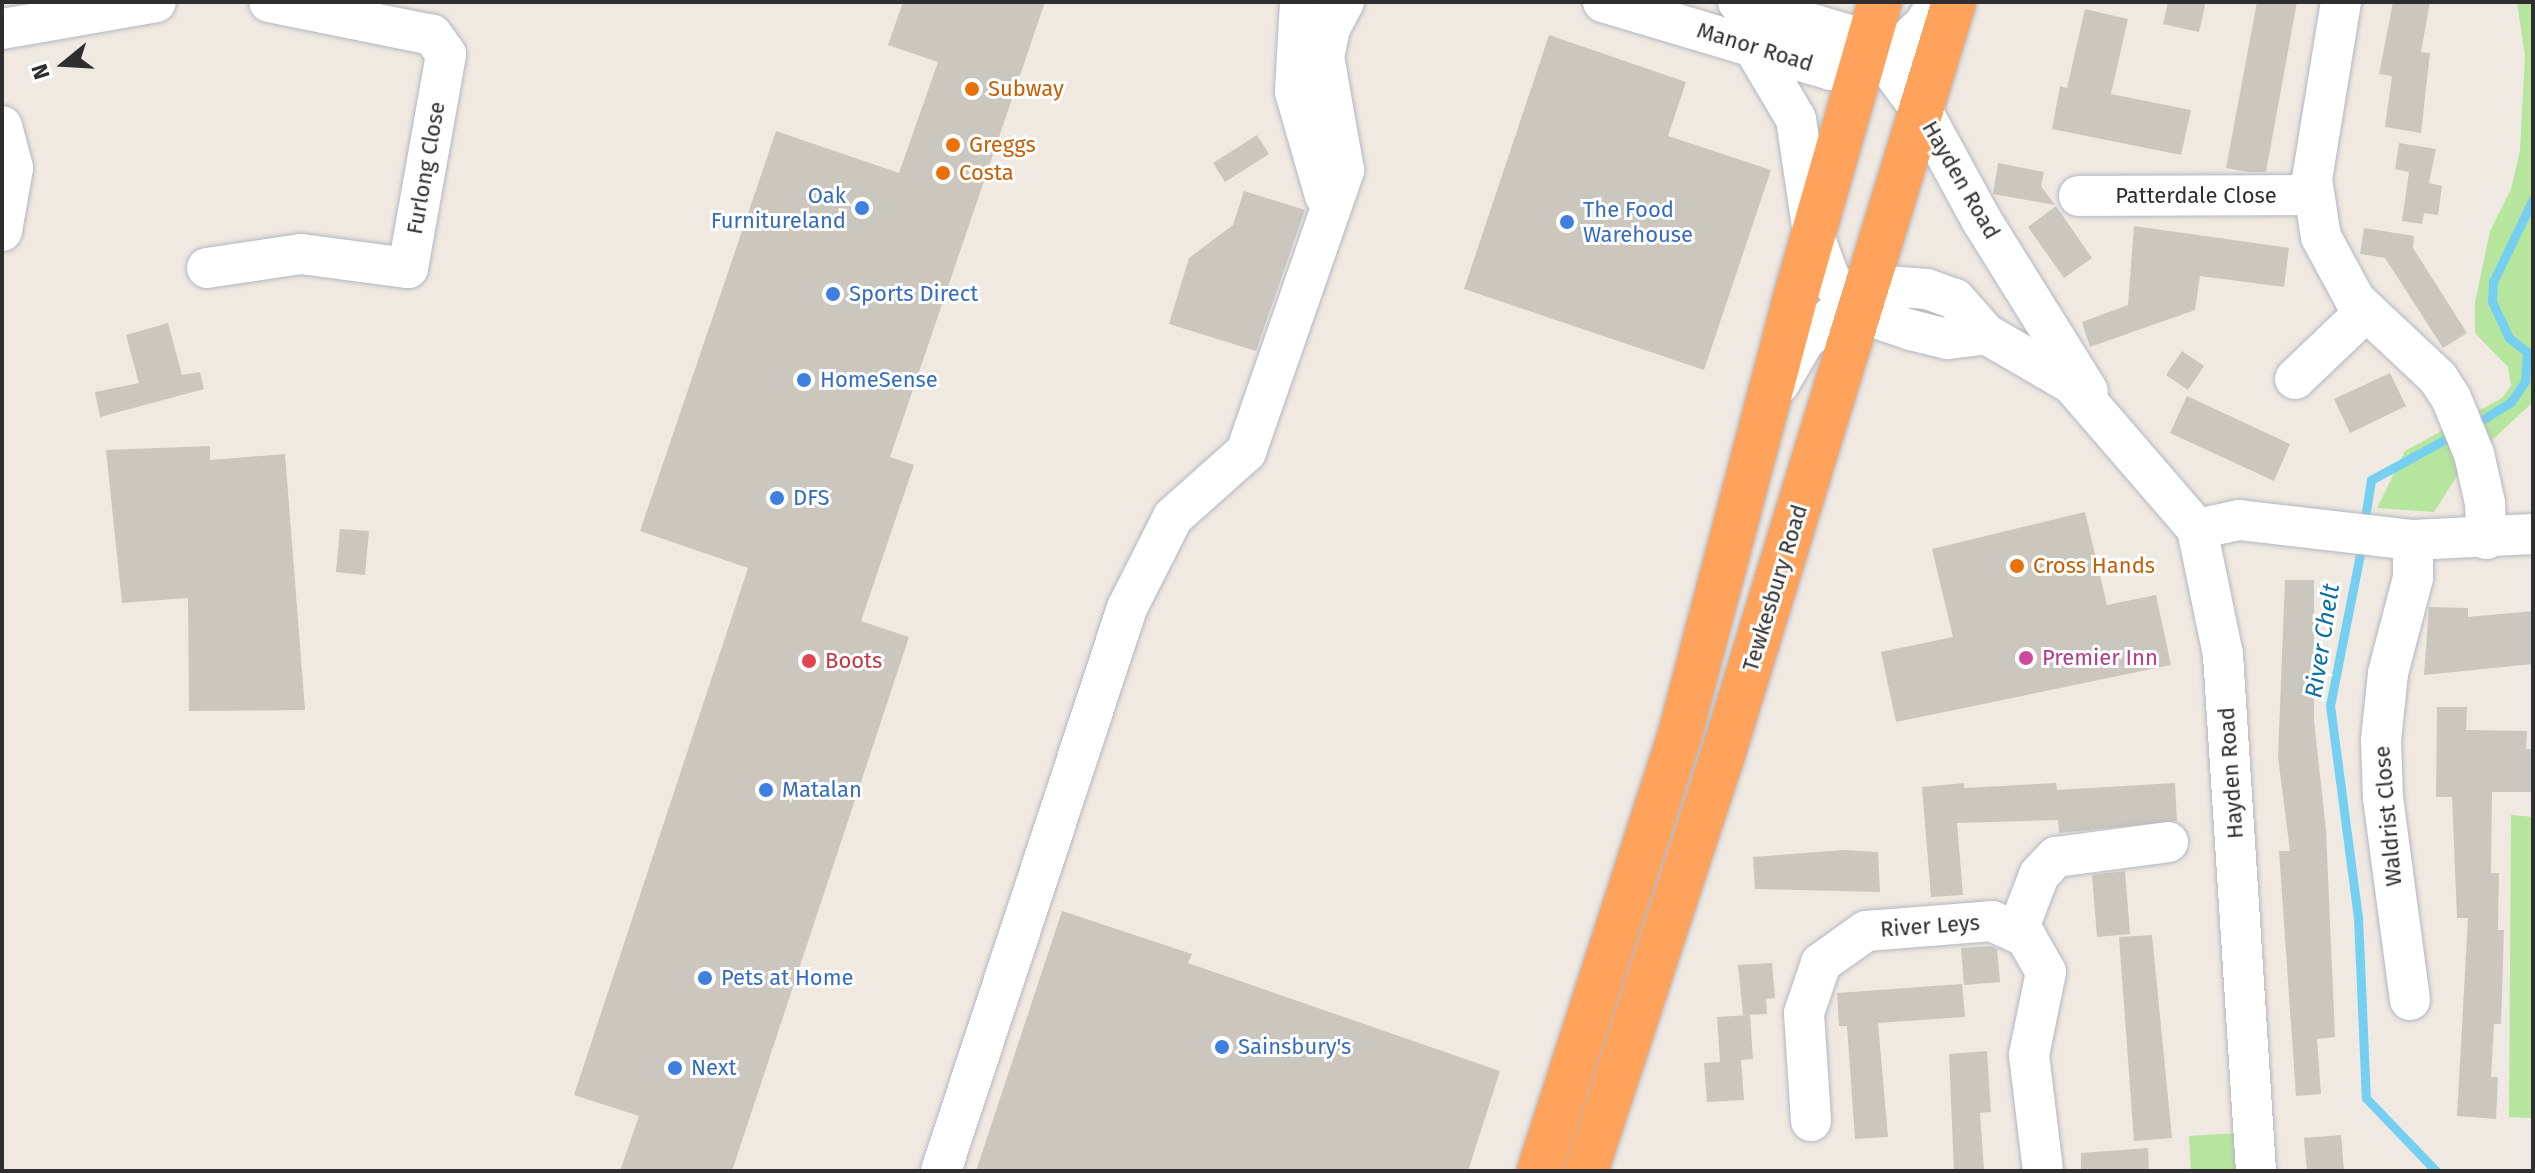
<!DOCTYPE html>
<html>
<head>
<meta charset="utf-8">
<style>
	body { margin:0 }
	#map { position:relative; width:2535px; height:1173px; overflow:hidden; background:#efe9e1; font-family:"Fira Sans",sans-serif }
	div>[style] { position:absolute }
	[style*='--x'] { left:calc(var(--x)*1px); top:calc(var(--y)*1px); width:calc(var(--w)*1px); rotate:calc(var(--a)*1deg) }
	.green>* { inset:0; background:#b6e59e }
	.stream>* { height:9px; margin:-4.5px; padding:0 4.5px; transform-origin:4.5px; border-radius:4.5px; background:#75cff0 }
	.building>* { inset:0; background:#cbc7bf }
	.roads { filter:drop-shadow(0 0 2px #b4b7c1) drop-shadow(0 0 2px #b4b7c1) }
	.minor>* { height:40px; margin:-20px; padding:0 20px; transform-origin:20px; border-radius:20px; background:#fff }
	.highway>* { height:44px; margin:-22px; padding:0 22px; transform-origin:22px; border-radius:22px; background:#ffa35c }
	.dots>* { width:22px; height:22px; translate:-50% -50%; box-sizing:border-box; border:4px solid #fff; border-radius:50% }
	span { translate:-50% -50%; white-space:nowrap; text-align:center; line-height:1.15; -webkit-text-stroke:6px #fff; paint-order:stroke }
	.street-label { font-size:22px; color:#2e2e2e }
	.food-label { font-size:22px; color:#c56008 }
	.left { translate:0 -50%; text-align:left }
	.shop-label { font-size:22px; color:#366cbe }
	.right { translate:-100% -50%; text-align:right }
	.hotel-label { font-size:22px; color:#b23c85 }
	.health-label { font-size:22px; color:#be3a42 }
	.water-label { font-size:24px; color:#0d6fa3; font-style:italic }
	.frame { position:absolute; inset:0; border:4px solid #2e2e2e; pointer-events:none }
	.north { position:absolute; left:24px; top:24px; width:80px; height:80px; -webkit-text-stroke:6px #fff; paint-order:stroke; rotate:252deg; font-size:22px; font-weight:700; line-height:32px; text-align:center; color:#2e2e2e }
	.north::after { content:''; display:block; margin:auto; width:28px; height:36px; background:#2e2e2e; clip-path:polygon(50% 0,100% 100%,50% 72%,0 100%) }
</style>
</head>
<body>
<div id="map">
	<div class="green">
		<i style="clip-path:polygon(2517px 2px,2533px 2px,2533px 402px,2462px 468px,2434px 512px,2377px 508px,2405px 451px,2502px 398px,2511px 386px,2508px 367px,2475px 333px,2475px 303px,2490px 231px,2511px 189px,2520px 150px,2525px 56px)"></i>
		<i style="clip-path:polygon(2511px 815px,2533px 817px,2533px 1118px,2509px 1117px)"></i>
		<i style="clip-path:polygon(2254px 1132px,2256px 1171px,2191px 1171px,2189px 1136px)"></i>
	</div>
	<div class="stream">
		<i style="--x:2472;--y:426;--w:46;--a:-31.6"></i>
		<i style="--x:2511;--y:402;--w:25;--a:-56"></i>
		<i style="--x:2525;--y:381;--w:29;--a:-86"></i>
		<i style="--x:2527;--y:352;--w:23;--a:-142"></i>
		<i style="--x:2509;--y:338;--w:40;--a:-115"></i>
		<i style="--x:2492;--y:302;--w:20;--a:-87"></i>
		<i style="--x:2493;--y:282;--w:92;--a:-64.3"></i>
		<i style="--x:2364;--y:525;--w:46;--a:-81.2"></i>
		<i style="--x:2371;--y:480;--w:96;--a:-28.7"></i>
		<i style="--x:2362;--y:544;--w:164;--a:101.2"></i>
		<i style="--x:2330;--y:705;--w:214;--a:82.5"></i>
		<i style="--x:2358;--y:917;--w:181;--a:87.5"></i>
		<i style="--x:2366;--y:1098;--w:101;--a:46.2"></i>
	</div>
	<div class="building">
		<i style="clip-path:polygon(903px 2px,1045px 2px,890px 457px,914px 465px,861px 621px,909px 637px,732px 1171px,620px 1171px,639px 1116px,574px 1095px,748px 568px,640px 531px,776px 131px,899px 173px,938px 62px,888px 45px)"></i>
		<i style="clip-path:polygon(2168px 2px,2206px 2px,2199px 32px,2163px 24px)"></i>
		<i style="clip-path:polygon(2257px 2px,2297px 2px,2266px 172px,2248px 172px,2226px 168px)"></i>
		<i style="clip-path:polygon(2393px 2px,2430px 2px,2421px 52px,2430px 53px,2421px 133px,2385px 127px,2392px 76px,2379px 74px)"></i>
		<i style="clip-path:polygon(2085px 9px,2128px 19px,2111px 94px,2191px 110px,2181px 155px,2052px 129px,2060px 86px,2067px 88px)"></i>
		<i style="clip-path:polygon(1549px 35px,1686px 82px,1668px 136px,1771px 170px,1704px 370px,1464px 289px)"></i>
		<i style="clip-path:polygon(1257px 135px,1269px 154px,1225px 182px,1213px 163px)"></i>
		<i style="clip-path:polygon(2399px 143px,2436px 149px,2429px 183px,2442px 186px,2438px 215px,2424px 213px,2422px 224px,2402px 221px,2409px 172px,2395px 169px)"></i>
		<i style="clip-path:polygon(1998px 163px,2044px 172px,2041px 186px,2055px 205px,1993px 194px)"></i>
		<i style="clip-path:polygon(1244px 191px,1305px 210px,1256px 351px,1169px 324px,1189px 258px,1233px 225px)"></i>
		<i style="clip-path:polygon(2056px 206px,2092px 258px,2064px 278px,2028px 227px)"></i>
		<i style="clip-path:polygon(2134px 226px,2289px 248px,2284px 287px,2200px 276px,2195px 310px,2090px 347px,2082px 322px,2128px 305px)"></i>
		<i style="clip-path:polygon(2364px 228px,2414px 236px,2413px 248px,2467px 333px,2443px 348px,2385px 258px,2360px 254px)"></i>
		<i style="clip-path:polygon(168px 323px,182px 375px,200px 372px,204px 389px,100px 417px,95px 392px,139px 383px,126px 335px)"></i>
		<i style="clip-path:polygon(2182px 351px,2204px 366px,2188px 390px,2166px 375px)"></i>
		<i style="clip-path:polygon(2390px 373px,2406px 406px,2350px 433px,2334px 399px)"></i>
		<i style="clip-path:polygon(2187px 396px,2290px 444px,2274px 481px,2170px 433px)"></i>
		<i style="clip-path:polygon(210px 446px,210px 460px,285px 454px,305px 710px,189px 711px,188px 598px,122px 603px,106px 450px)"></i>
		<i style="clip-path:polygon(2085px 512px,2107px 605px,2156px 595px,2171px 665px,1896px 722px,1881px 652px,1953px 637px,1932px 549px)"></i>
		<i style="clip-path:polygon(340px 529px,369px 531px,365px 575px,336px 572px)"></i>
		<i style="clip-path:polygon(2285px 580px,2314px 580px,2314px 720px,2326px 830px,2335px 1037px,2317px 1039px,2321px 1094px,2296px 1096px,2279px 851px,2290px 851px,2278px 757px)"></i>
		<i style="clip-path:polygon(2429px 607px,2468px 608px,2468px 617px,2533px 611px,2533px 664px,2424px 675px)"></i>
		<i style="clip-path:polygon(2437px 707px,2467px 707px,2466px 730px,2527px 731px,2526px 749px,2533px 749px,2533px 792px,2492px 792px,2491px 873px,2499px 873px,2498px 930px,2504px 930px,2501px 1024px,2494px 1024px,2491px 1077px,2498px 1077px,2496px 1119px,2457px 1116px,2468px 918px,2457px 918px,2452px 797px,2436px 797px)"></i>
		<i style="clip-path:polygon(1964px 783px,1964px 788px,2056px 783px,2057px 790px,2175px 783px,2177px 821px,2059px 833px,2058px 820px,1957px 823px,1963px 895px,1931px 897px,1922px 787px)"></i>
		<i style="clip-path:polygon(1844px 850px,1878px 852px,1880px 892px,1755px 889px,1753px 857px)"></i>
		<i style="clip-path:polygon(2125px 871px,2130px 934px,2097px 937px,2092px 875px)"></i>
		<i style="clip-path:polygon(1062px 911px,1192px 954px,1188px 963px,1500px 1071px,1468px 1171px,976px 1171px)"></i>
		<i style="clip-path:polygon(2152px 935px,2172px 1138px,2134px 1141px,2119px 937px)"></i>
		<i style="clip-path:polygon(1991px 946px,1997px 949px,2000px 982px,1964px 985px,1961px 948px)"></i>
		<i style="clip-path:polygon(1772px 963px,1775px 998px,1766px 999px,1767px 1014px,1743px 1015px,1738px 965px)"></i>
		<i style="clip-path:polygon(1962px 984px,1965px 1017px,1878px 1023px,1888px 1137px,1855px 1139px,1847px 1026px,1839px 1026px,1837px 993px)"></i>
		<i style="clip-path:polygon(1750px 1015px,1753px 1059px,1741px 1060px,1744px 1100px,1707px 1102px,1704px 1063px,1720px 1062px,1717px 1017px)"></i>
		<i style="clip-path:polygon(1987px 1051px,1991px 1112px,1980px 1113px,1984px 1171px,1954px 1171px,1949px 1054px)"></i>
		<i style="clip-path:polygon(2341px 1135px,2344px 1171px,2307px 1171px,2304px 1138px)"></i>
		<i style="clip-path:polygon(2148px 1148px,2149px 1171px,2081px 1171px,2081px 1153px)"></i>
	</div>
	<div class="roads">
		<div class="minor">
			<i style="--x:1300;--y:2;--w:90;--a:93.2"></i>
			<i style="--x:1295;--y:92;--w:108;--a:73.9"></i>
			<i style="--x:1603;--y:2;--w:238;--a:16.6"></i>
			<i style="--x:1831;--y:70;--w:31;--a:-7"></i>
			<i style="--x:1862;--y:66;--w:40;--a:-25"></i>
			<i style="--x:1898;--y:49;--w:35;--a:-43"></i>
			<i style="--x:1924;--y:25;--w:27;--a:-59"></i>
			<i style="--x:1738;--y:2;--w:120;--a:16.5"></i>
			<i style="--x:1853;--y:36;--w:36;--a:36"></i>
			<i style="--x:1882;--y:57;--w:67;--a:53.5"></i>
			<i style="--x:1922;--y:111;--w:125;--a:61.4"></i>
			<i style="--x:1982;--y:221;--w:200;--a:58.1"></i>
			<i style="--x:2341;--y:2;--w:179;--a:99.3"></i>
			<i style="--x:2312;--y:179;--w:59;--a:81.2"></i>
			<i style="--x:2321;--y:237;--w:72;--a:61.6"></i>
			<i style="--x:2355;--y:300;--w:114;--a:43.2"></i>
			<i style="--x:2438;--y:378;--w:24;--a:57"></i>
			<i style="--x:2451;--y:398;--w:61;--a:67.7"></i>
			<i style="--x:2474;--y:454;--w:50;--a:77.3"></i>
			<i style="--x:2485;--y:503;--w:36;--a:88"></i>
			<i style="--x:2;--y:29;--w:156;--a:-9.9"></i>
			<i style="--x:1754;--y:48;--w:82;--a:59.4"></i>
			<i style="--x:1796;--y:119;--w:115;--a:81.5"></i>
			<i style="--x:1813;--y:233;--w:47;--a:70"></i>
			<i style="--x:1829;--y:277;--w:24;--a:55"></i>
			<i style="--x:1843;--y:297;--w:24;--a:42"></i>
			<i style="--x:1861;--y:313;--w:53;--a:18.8"></i>
			<i style="--x:1911;--y:330;--w:38;--a:14"></i>
			<i style="--x:1948;--y:339;--w:38;--a:-7"></i>
			<i style="--x:2;--y:126;--w:43;--a:75.3"></i>
			<i style="--x:13;--y:168;--w:64;--a:99.9"></i>
			<i style="--x:2079;--y:196;--w:233;--a:-0.2"></i>
			<i style="--x:207;--y:268;--w:95;--a:-8.5"></i>
			<i style="--x:301;--y:254;--w:108;--a:7.5"></i>
			<i style="--x:408;--y:268;--w:217;--a:-79.9"></i>
			<i style="--x:446;--y:54;--w:24;--a:-126"></i>
			<i style="--x:432;--y:35;--w:166;--a:-168.6"></i>
			<i style="--x:2295;--y:379;--w:97;--a:-43.7"></i>
			<i style="--x:1779;--y:384;--w:50;--a:-59.8"></i>
			<i style="--x:1804;--y:341;--w:60;--a:-40.9"></i>
			<i style="--x:1849;--y:302;--w:40;--a:-23.4"></i>
			<i style="--x:1886;--y:286;--w:41;--a:4.2"></i>
			<i style="--x:1927;--y:289;--w:30;--a:20"></i>
			<i style="--x:1955;--y:299;--w:47;--a:48.5"></i>
			<i style="--x:1986;--y:334;--w:99;--a:30.2"></i>
			<i style="--x:2072;--y:384;--w:191;--a:49.2"></i>
			<i style="--x:2197;--y:529;--w:129;--a:78.3"></i>
			<i style="--x:2223;--y:655;--w:517;--a:86.34"></i>
			<i style="--x:2197;--y:529;--w:43;--a:-12.1"></i>
			<i style="--x:2239;--y:520;--w:175;--a:6.6"></i>
			<i style="--x:2413;--y:540;--w:120;--a:-2.9"></i>
			<i style="--x:2018;--y:930;--w:59;--a:-69.1"></i>
			<i style="--x:2039;--y:875;--w:25;--a:-47"></i>
			<i style="--x:2056;--y:857;--w:113;--a:-7.6"></i>
			<i style="--x:2410;--y:1000;--w:204;--a:-97.6"></i>
			<i style="--x:2383;--y:798;--w:58;--a:-92"></i>
			<i style="--x:2381;--y:740;--w:67;--a:-84"></i>
			<i style="--x:2388;--y:673;--w:98;--a:-75.3"></i>
			<i style="--x:2413;--y:578;--w:38;--a:-90"></i>
			<i style="--x:1811;--y:1121;--w:108;--a:-93.7"></i>
			<i style="--x:1804;--y:1013;--w:53;--a:-71.2"></i>
			<i style="--x:1821;--y:963;--w:55;--a:-35.4"></i>
			<i style="--x:1866;--y:931;--w:126;--a:-4.5"></i>
			<i style="--x:1992;--y:921;--w:38;--a:25"></i>
			<i style="--x:2026;--y:937;--w:40;--a:60.3"></i>
			<i style="--x:2046;--y:972;--w:85;--a:101.6"></i>
			<i style="--x:2029;--y:1055;--w:117;--a:83.1"></i>
			<i style="--x:941;--y:1171;--w:593;--a:-71.72"></i>
			<i style="--x:1127;--y:608;--w:102;--a:-63.2"></i>
			<i style="--x:1173;--y:517;--w:98;--a:-41.7"></i>
			<i style="--x:1246;--y:452;--w:299;--a:-70.8"></i>
			<i style="--x:1344;--y:170;--w:115;--a:-100"></i>
			<i style="--x:1324;--y:57;--w:30;--a:-78"></i>
			<i style="--x:1330;--y:28;--w:30;--a:-62"></i>
		</div>
		<div class="highway">
			<i style="--x:1539;--y:1171;--w:459;--a:-72.1"></i>
			<i style="--x:1680;--y:734;--w:444;--a:-75.2"></i>
			<i style="--x:1793;--y:305;--w:315;--a:-74"></i>
			<i style="--x:1586;--y:1171;--w:432;--a:-71.8"></i>
			<i style="--x:1721;--y:761;--w:794;--a:-72.93"></i>
		</div>
	</div>
	<div class="dots">
		<i style="left:972px;top:89px;background:#e8710a"></i>
		<i style="left:953px;top:145px;background:#e8710a"></i>
		<i style="left:943px;top:173px;background:#e8710a"></i>
		<i style="left:862px;top:208px;background:#3f7fe0"></i>
		<i style="left:1567px;top:222px;background:#3f7fe0"></i>
		<i style="left:833px;top:294px;background:#3f7fe0"></i>
		<i style="left:804px;top:380px;background:#3f7fe0"></i>
		<i style="left:777px;top:498px;background:#3f7fe0"></i>
		<i style="left:2017px;top:566px;background:#e8710a"></i>
		<i style="left:2026px;top:658px;background:#d1479c"></i>
		<i style="left:809px;top:661px;background:#e0444e"></i>
		<i style="left:766px;top:790px;background:#3f7fe0"></i>
		<i style="left:705px;top:978px;background:#3f7fe0"></i>
		<i style="left:1222px;top:1047px;background:#3f7fe0"></i>
		<i style="left:675px;top:1068px;background:#3f7fe0"></i>
	</div>
	<div class="street-label">
		<span style="left:1755px;top:47px;rotate:17deg">Manor Road</span>
		<span style="left:426px;top:168px;rotate:-80deg">Furlong Close</span>
		<span style="left:1961px;top:180px;rotate:60deg">Hayden Road</span>
		<span style="left:2196px;top:196px">Patterdale Close</span>
		<span style="left:1775px;top:588px;rotate:-73deg">Tewkesbury Road</span>
		<span style="left:2231px;top:773px;rotate:-94deg">Hayden Road</span>
		<span style="left:2388px;top:816px;rotate:-95deg">Waldrist Close</span>
		<span style="left:1930px;top:926px;rotate:-4deg">River Leys</span>
	</div>
	<div class="food-label">
		<span class="left" style="left:988px;top:89px">Subway</span>
		<span class="left" style="left:969px;top:145px">Greggs</span>
		<span class="left" style="left:959px;top:173px">Costa</span>
		<span class="left" style="left:2033px;top:566px">Cross Hands</span>
	</div>
	<div class="shop-label">
		<span class="right" style="left:846px;top:208px">Oak<br>Furnitureland</span>
		<span class="left" style="left:1583px;top:222px">The Food<br>Warehouse</span>
		<span class="left" style="left:849px;top:294px">Sports Direct</span>
		<span class="left" style="left:820px;top:380px">HomeSense</span>
		<span class="left" style="left:793px;top:498px">DFS</span>
		<span class="left" style="left:782px;top:790px">Matalan</span>
		<span class="left" style="left:721px;top:978px">Pets at Home</span>
		<span class="left" style="left:1238px;top:1047px">Sainsbury's</span>
		<span class="left" style="left:691px;top:1068px">Next</span>
	</div>
	<div class="hotel-label">
		<span class="left" style="left:2042px;top:658px">Premier Inn</span>
	</div>
	<div class="health-label">
		<span class="left" style="left:825px;top:661px">Boots</span>
	</div>
	<div class="water-label">
		<span style="left:2323px;top:641px;rotate:-81deg">River Chelt</span>
	</div>
	<div class="frame"></div>
	<div class="north">N</div>
</div>
</body>
</html>
